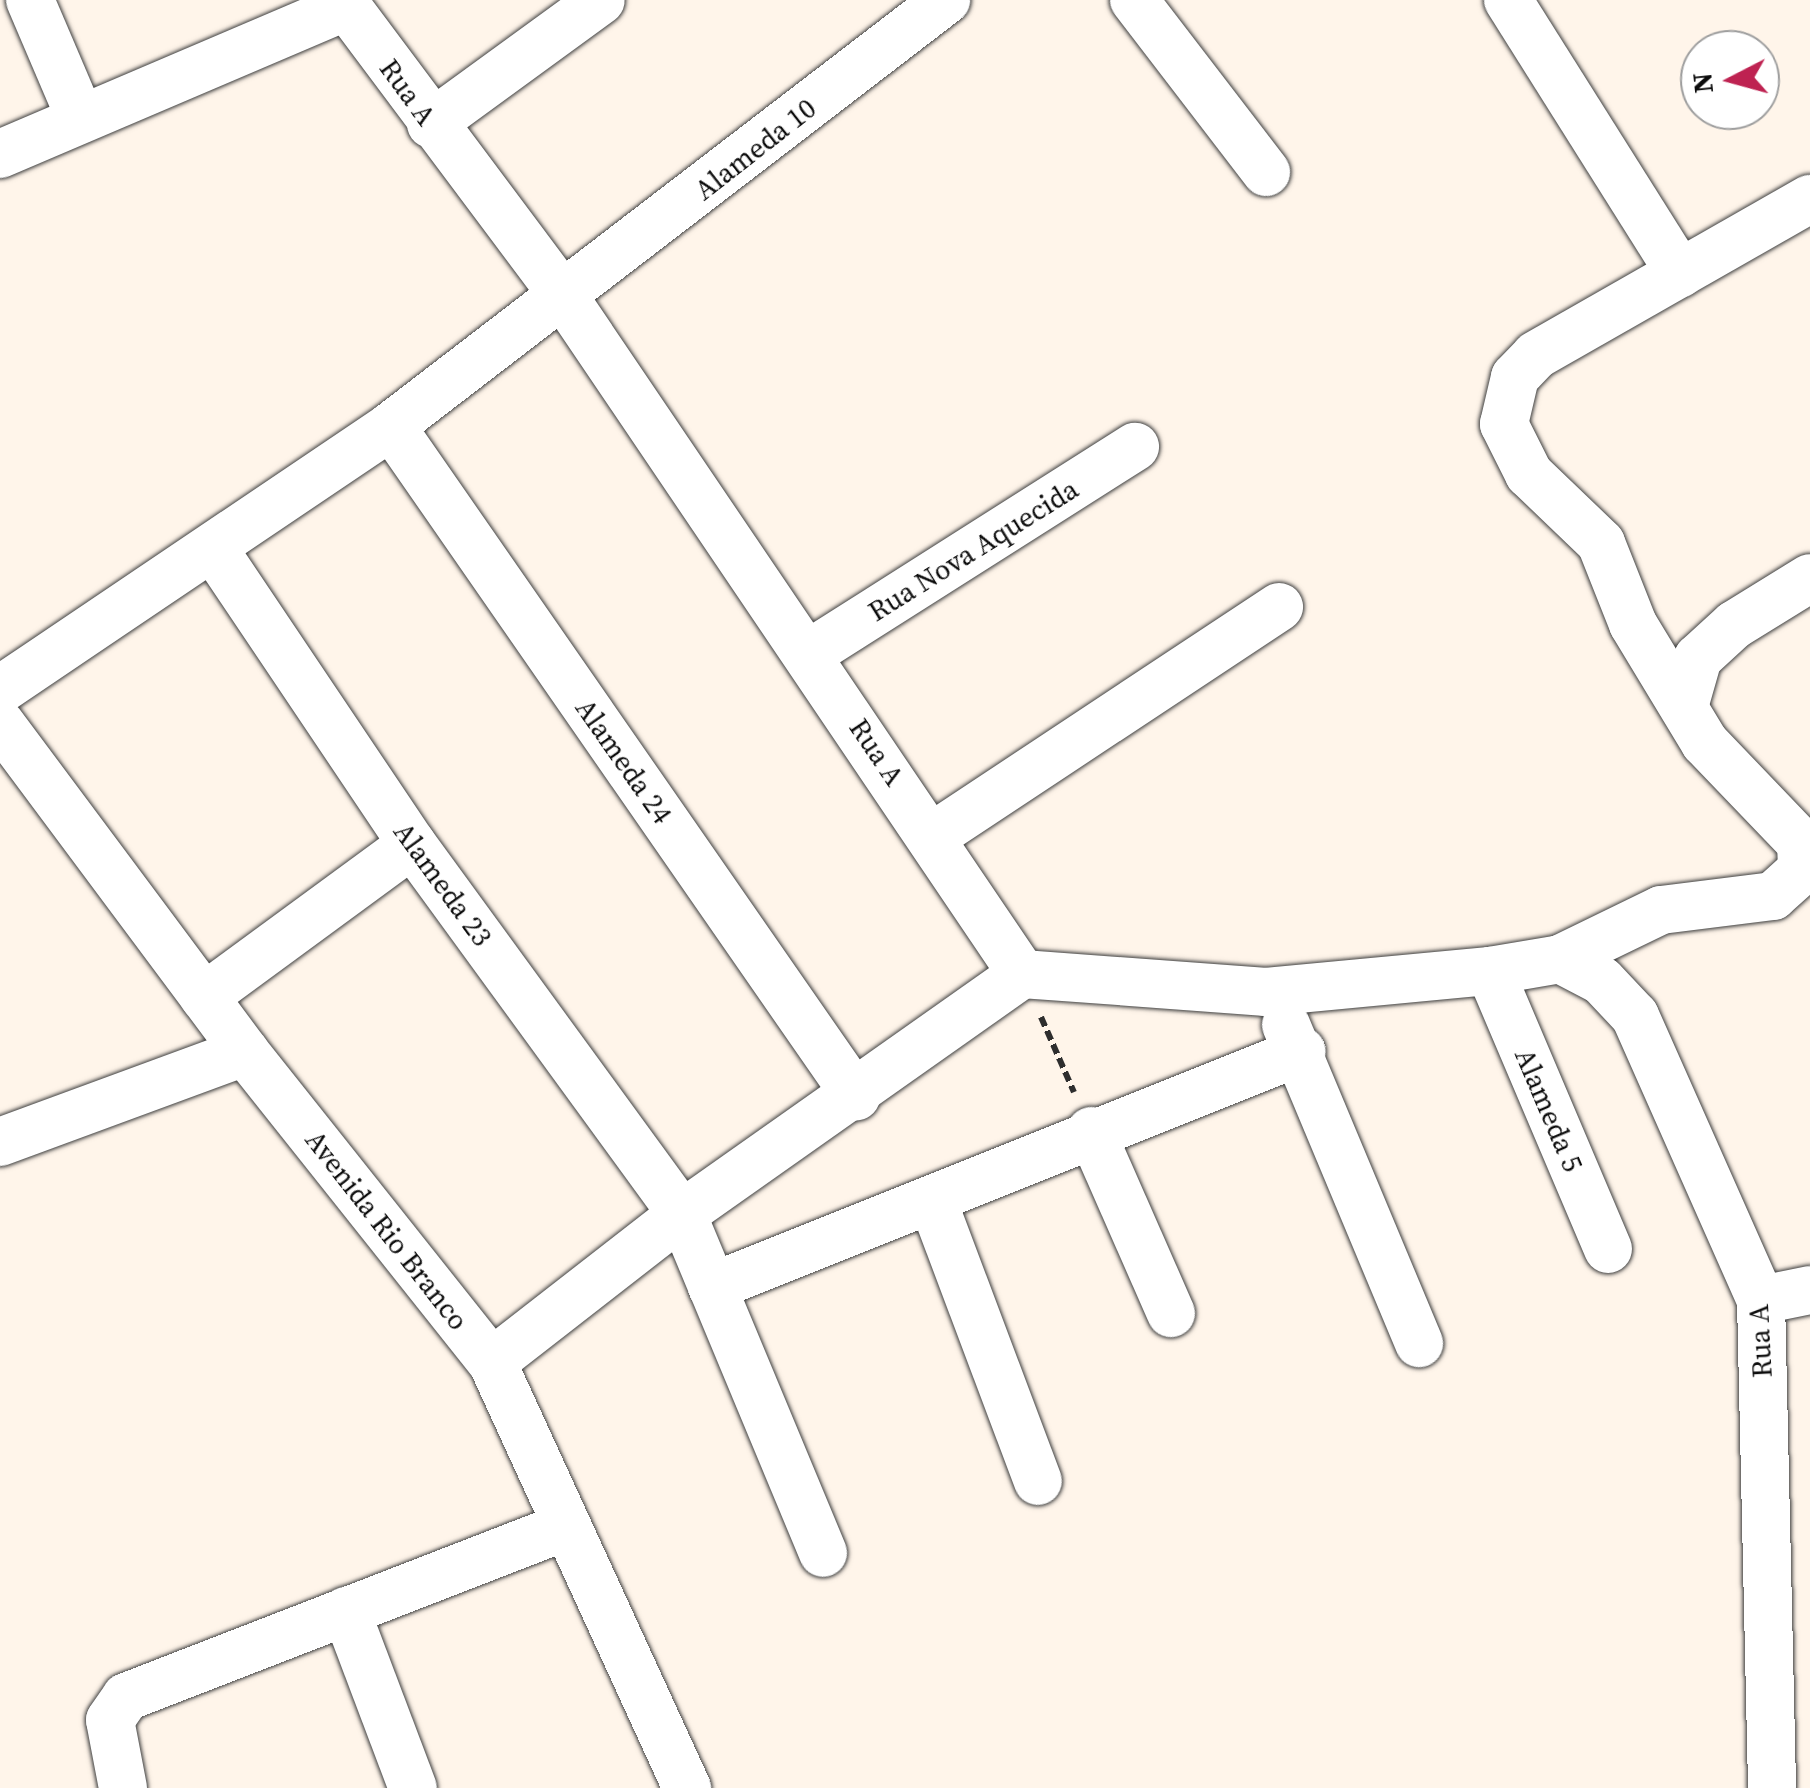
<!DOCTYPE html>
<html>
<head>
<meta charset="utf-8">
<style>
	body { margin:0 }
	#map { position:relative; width:1810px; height:1788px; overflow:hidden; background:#fff5ea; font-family:"Source Serif 4",serif }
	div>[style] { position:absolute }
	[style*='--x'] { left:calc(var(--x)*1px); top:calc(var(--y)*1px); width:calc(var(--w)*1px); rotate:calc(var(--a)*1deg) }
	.path>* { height:6px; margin-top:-3px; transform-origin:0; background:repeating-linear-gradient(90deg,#2e2e2e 0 10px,transparent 0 15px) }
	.roads { filter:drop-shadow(0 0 2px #3f3f3f) drop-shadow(0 0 2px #3f3f3f) }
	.minor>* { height:48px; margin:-24px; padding:0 24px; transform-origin:24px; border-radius:24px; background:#fff }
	span { translate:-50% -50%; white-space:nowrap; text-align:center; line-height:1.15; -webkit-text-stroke:10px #fff; paint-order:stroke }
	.street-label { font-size:28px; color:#0c0c0c }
	.north { position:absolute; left:1680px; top:30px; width:100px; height:100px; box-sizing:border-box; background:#fff; border:2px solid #9e9e9e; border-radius:50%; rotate:264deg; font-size:28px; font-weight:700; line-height:40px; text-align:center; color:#0c0c0c }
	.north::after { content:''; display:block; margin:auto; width:35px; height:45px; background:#be2251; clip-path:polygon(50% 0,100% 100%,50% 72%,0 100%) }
</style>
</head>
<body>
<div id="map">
	<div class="path">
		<i style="--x:1041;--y:1017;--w:82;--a:66.3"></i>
	</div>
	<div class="roads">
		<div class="minor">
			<i style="--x:30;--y:0;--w:127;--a:66.9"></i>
			<i style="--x:342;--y:0;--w:371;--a:53.2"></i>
			<i style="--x:564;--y:297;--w:817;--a:55.92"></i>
			<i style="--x:1134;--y:0;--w:217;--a:52.5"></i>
			<i style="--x:1508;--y:0;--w:323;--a:57.8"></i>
			<i style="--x:431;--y:124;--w:210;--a:-36.1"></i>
			<i style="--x:0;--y:154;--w:377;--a:-23.1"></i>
			<i style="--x:391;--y:426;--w:816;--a:55.24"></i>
			<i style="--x:213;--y:548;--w:357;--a:56.1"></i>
			<i style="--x:412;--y:844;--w:458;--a:53.9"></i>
			<i style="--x:682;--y:1214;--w:367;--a:67.4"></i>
			<i style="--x:810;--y:653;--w:385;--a:-32.4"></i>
			<i style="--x:0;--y:690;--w:472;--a:-34"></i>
			<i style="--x:391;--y:426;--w:700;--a:-37.51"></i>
			<i style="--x:1684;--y:707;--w:51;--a:-74.1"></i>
			<i style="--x:1698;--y:658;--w:49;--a:-42.5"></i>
			<i style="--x:1734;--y:625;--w:89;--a:-31.7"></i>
			<i style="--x:0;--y:723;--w:410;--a:53.3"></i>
			<i style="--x:245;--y:1052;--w:396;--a:51.5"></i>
			<i style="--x:492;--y:1362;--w:469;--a:65.4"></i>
			<i style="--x:933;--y:836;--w:415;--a:-33.5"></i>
			<i style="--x:1801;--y:843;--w:139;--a:-133.8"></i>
			<i style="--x:1705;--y:743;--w:139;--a:-121.2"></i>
			<i style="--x:1633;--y:624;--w:87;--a:-111.6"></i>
			<i style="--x:1601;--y:543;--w:100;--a:-136.2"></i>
			<i style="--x:1529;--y:474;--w:56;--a:-116.6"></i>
			<i style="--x:1504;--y:424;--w:48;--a:-76.8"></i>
			<i style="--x:1515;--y:377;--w:30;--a:-46"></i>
			<i style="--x:1536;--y:355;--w:315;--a:-29.7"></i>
			<i style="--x:1560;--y:959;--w:47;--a:27.6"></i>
			<i style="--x:1602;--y:981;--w:48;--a:46.7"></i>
			<i style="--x:1635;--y:1016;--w:311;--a:66.1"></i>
			<i style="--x:1761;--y:1300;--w:488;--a:88.7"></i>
			<i style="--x:1490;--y:971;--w:302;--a:67"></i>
			<i style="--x:1022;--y:974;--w:245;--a:4.2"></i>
			<i style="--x:1266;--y:992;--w:225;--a:-5.4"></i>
			<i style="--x:1490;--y:971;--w:71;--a:-9.7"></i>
			<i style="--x:1560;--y:959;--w:112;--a:-25.9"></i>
			<i style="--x:1661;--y:910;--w:113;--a:-7.1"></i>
			<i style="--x:1773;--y:896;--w:39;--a:-42"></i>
			<i style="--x:1802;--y:870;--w:27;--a:-92"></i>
			<i style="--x:1801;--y:843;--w:9;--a:-6"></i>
			<i style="--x:204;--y:997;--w:258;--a:-36.3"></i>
			<i style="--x:1286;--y:1025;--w:345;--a:67.3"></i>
			<i style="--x:1091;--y:1131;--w:199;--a:66.3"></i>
			<i style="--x:0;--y:1142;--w:261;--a:-20.2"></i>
			<i style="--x:933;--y:1202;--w:298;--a:69.4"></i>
			<i style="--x:712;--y:1287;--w:635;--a:-21.8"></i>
			<i style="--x:1761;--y:1300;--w:50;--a:-11.5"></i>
			<i style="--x:492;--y:1362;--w:241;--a:-37.9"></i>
			<i style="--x:682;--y:1214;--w:416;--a:-35.2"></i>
			<i style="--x:346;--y:1611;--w:189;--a:69.3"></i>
			<i style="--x:123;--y:1788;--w:69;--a:-100.8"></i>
			<i style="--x:110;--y:1720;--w:28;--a:-55"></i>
			<i style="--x:126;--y:1697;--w:471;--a:-21.2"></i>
		</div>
	</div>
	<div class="street-label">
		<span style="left:408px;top:92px;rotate:54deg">Rua A</span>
		<span style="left:755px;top:149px;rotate:-38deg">Alameda 10</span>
		<span style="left:973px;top:550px;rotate:-32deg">Rua Nova Aquecida</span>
		<span style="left:877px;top:752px;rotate:56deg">Rua A</span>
		<span style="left:624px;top:761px;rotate:55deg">Alameda 24</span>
		<span style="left:443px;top:884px;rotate:54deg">Alameda 23</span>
		<span style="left:1549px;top:1110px;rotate:67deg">Alameda 5</span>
		<span style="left:387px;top:1230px;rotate:52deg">Avenida Rio Branco</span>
		<span style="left:1760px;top:1341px;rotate:-93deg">Rua A</span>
	</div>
	<div class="north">N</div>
</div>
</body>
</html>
